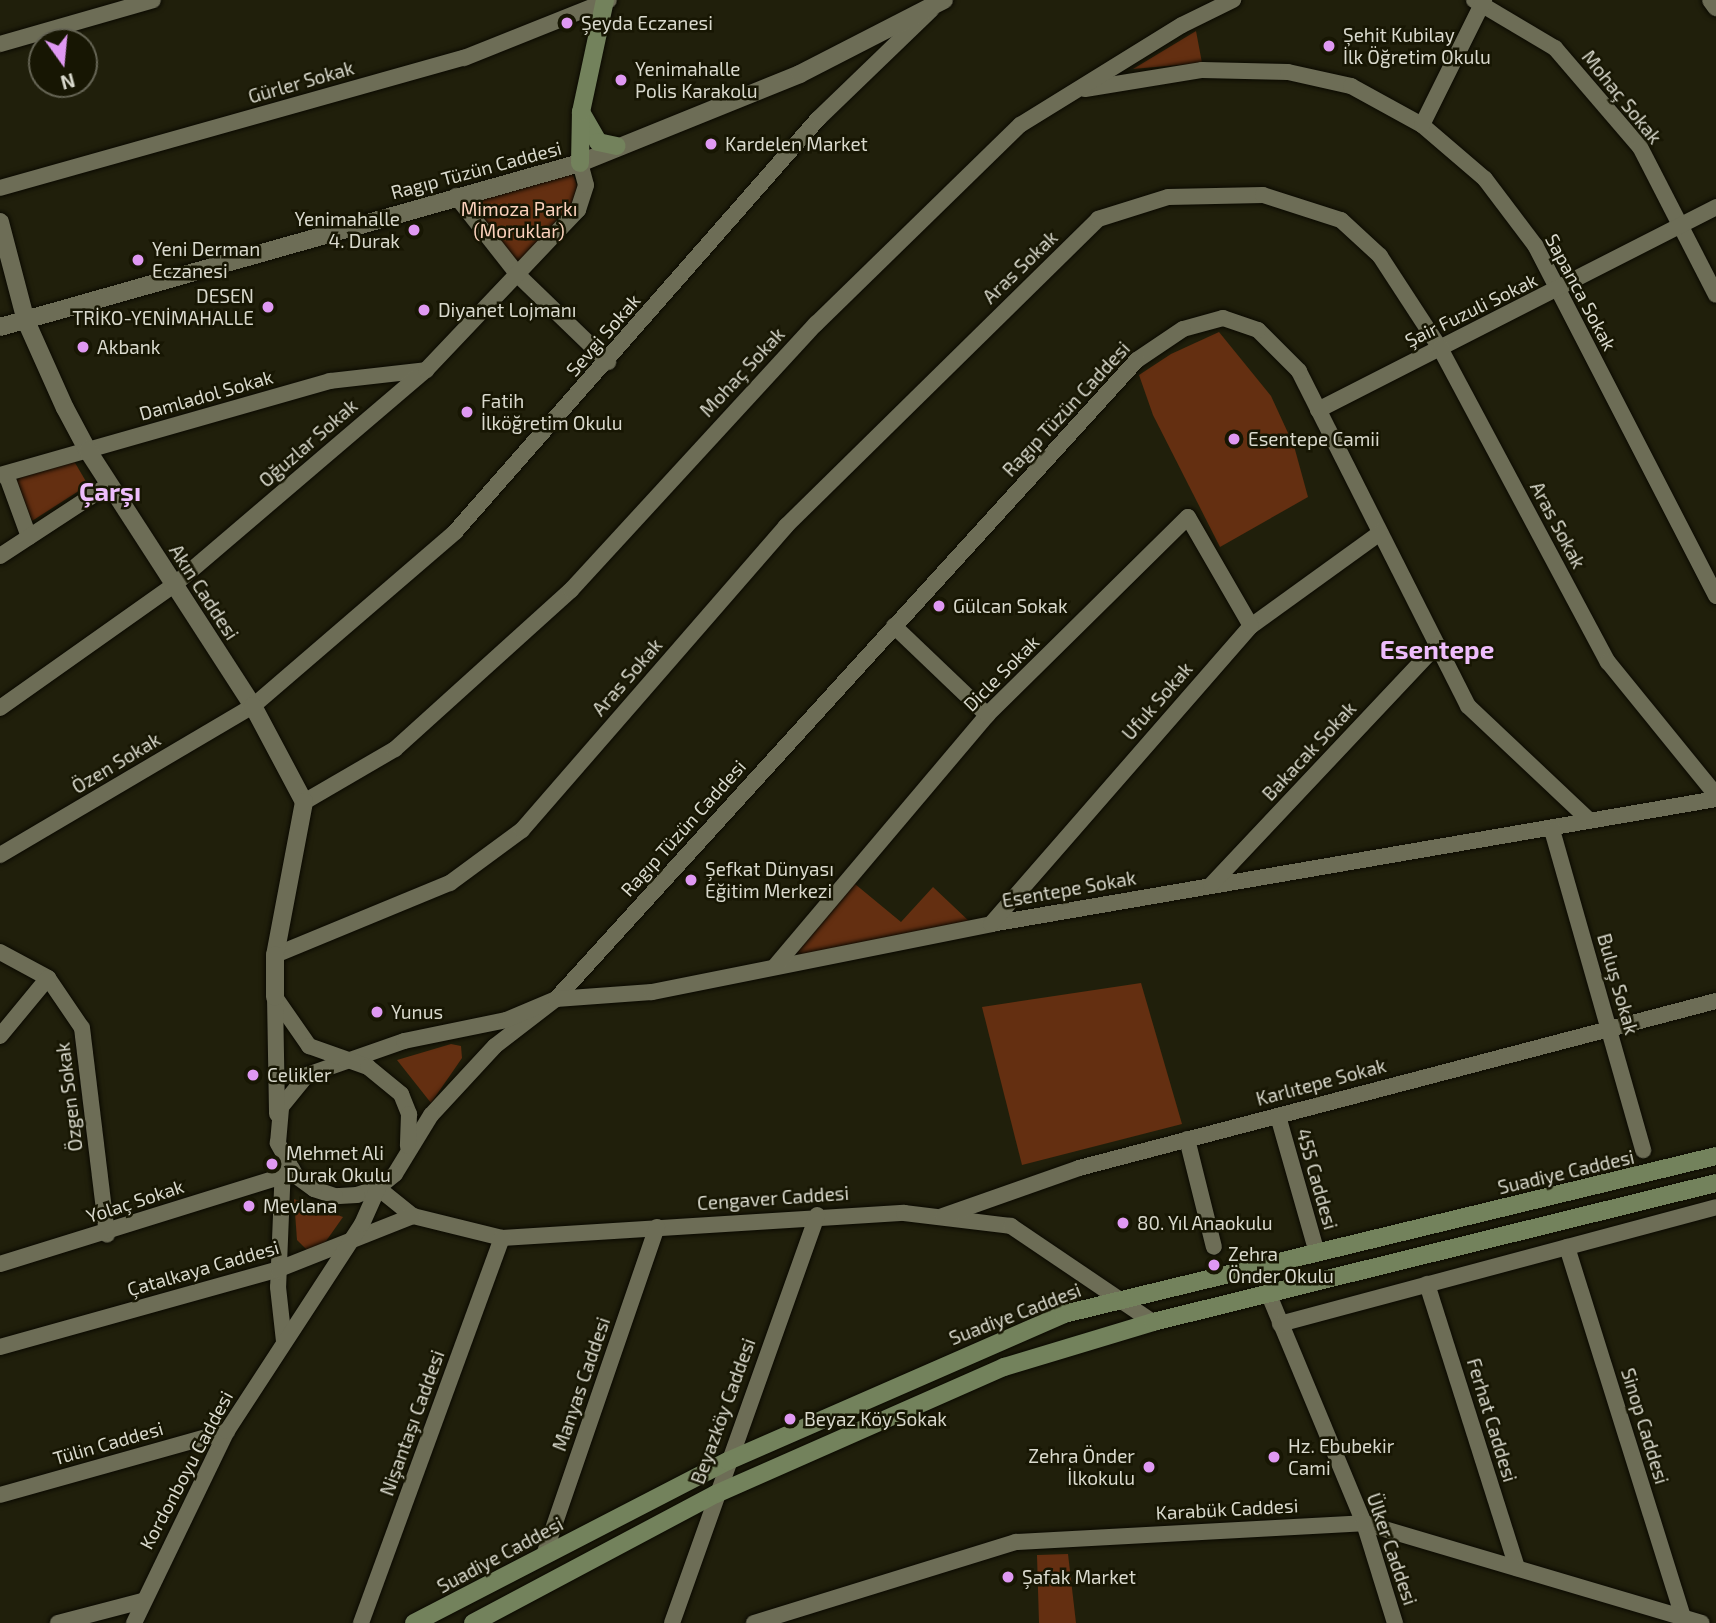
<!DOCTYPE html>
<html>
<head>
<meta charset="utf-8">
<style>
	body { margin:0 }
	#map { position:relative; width:1716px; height:1623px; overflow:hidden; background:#201f0b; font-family:"Exo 2",sans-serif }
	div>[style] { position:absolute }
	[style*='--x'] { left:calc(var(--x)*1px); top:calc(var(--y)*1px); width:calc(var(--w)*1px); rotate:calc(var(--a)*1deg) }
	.green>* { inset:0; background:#642f11 }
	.roads { filter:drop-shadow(0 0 2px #0a0900) drop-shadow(0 0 2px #0a0900) }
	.minor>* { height:16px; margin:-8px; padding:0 8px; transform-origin:8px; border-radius:8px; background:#6d6d56 }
	.tertiary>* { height:18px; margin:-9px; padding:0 9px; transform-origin:9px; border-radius:9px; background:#6d6d56 }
	.secondary>* { height:18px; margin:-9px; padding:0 9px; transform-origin:9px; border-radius:9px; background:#73825c }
	.dots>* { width:19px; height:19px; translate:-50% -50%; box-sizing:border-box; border:4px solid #171603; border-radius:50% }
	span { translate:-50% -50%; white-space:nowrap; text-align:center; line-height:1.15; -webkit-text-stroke:5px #171603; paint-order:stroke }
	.poi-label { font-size:19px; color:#d9d9cd }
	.left { translate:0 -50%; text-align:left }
	.right { translate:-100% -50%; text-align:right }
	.street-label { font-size:19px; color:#d9d9cd }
	.park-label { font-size:19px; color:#fbd1bc }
	.district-label { font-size:26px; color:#eebdfc; font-weight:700 }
	.north { position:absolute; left:28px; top:28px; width:70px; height:70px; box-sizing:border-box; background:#171603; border:2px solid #656454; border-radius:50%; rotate:165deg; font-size:19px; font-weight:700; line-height:28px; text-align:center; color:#d9d9cd }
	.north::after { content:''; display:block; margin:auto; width:24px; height:32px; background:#df98f2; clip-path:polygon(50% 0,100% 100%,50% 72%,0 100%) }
</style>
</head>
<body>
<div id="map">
	<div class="green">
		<i style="clip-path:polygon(1196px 31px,1202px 63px,1133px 69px)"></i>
		<i style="clip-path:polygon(573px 174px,577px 186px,571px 207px,518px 270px,466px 202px)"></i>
		<i style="clip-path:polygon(1219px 332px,1271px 396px,1294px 446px,1308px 497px,1220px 547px,1153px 415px,1139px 375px,1171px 354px)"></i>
		<i style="clip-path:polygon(74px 461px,88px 485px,32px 521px,16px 479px)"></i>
		<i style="clip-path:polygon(855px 884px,901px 922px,933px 887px,970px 922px,794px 956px)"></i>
		<i style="clip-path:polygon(1141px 983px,1182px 1124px,1022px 1165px,982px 1007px)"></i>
		<i style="clip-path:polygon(451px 1044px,461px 1046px,462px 1058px,431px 1103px,397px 1060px)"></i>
		<i style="clip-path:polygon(294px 1199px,343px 1217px,324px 1244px,307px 1250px,297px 1240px)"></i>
		<i style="clip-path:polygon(1068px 1554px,1076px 1623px,1039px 1623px,1037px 1555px)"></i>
	</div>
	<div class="roads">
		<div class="minor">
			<i style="--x:1474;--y:0;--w:94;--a:30.7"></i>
			<i style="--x:1555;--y:48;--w:130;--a:49.4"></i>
			<i style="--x:1640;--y:147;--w:166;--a:62.8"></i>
			<i style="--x:0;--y:44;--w:159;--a:-16"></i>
			<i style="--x:1085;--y:89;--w:119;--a:-9.2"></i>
			<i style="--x:1202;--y:70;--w:86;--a:1.3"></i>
			<i style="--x:1288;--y:72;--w:65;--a:12.5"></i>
			<i style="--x:1351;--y:86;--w:81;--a:28.8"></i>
			<i style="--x:1422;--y:125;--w:83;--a:40.6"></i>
			<i style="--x:1485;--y:179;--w:83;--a:52.9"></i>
			<i style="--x:1535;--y:245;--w:395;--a:62.7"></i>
			<i style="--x:1422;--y:125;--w:140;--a:-63.6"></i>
			<i style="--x:0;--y:188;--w:482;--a:-15.7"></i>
			<i style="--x:464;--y:58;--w:156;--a:-21.8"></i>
			<i style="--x:456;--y:196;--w:102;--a:51.8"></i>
			<i style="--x:519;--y:276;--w:124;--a:44"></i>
			<i style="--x:1318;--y:410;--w:447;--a:-27"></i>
			<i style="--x:6;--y:474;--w:67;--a:69.9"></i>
			<i style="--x:0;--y:475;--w:343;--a:-15.9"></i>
			<i style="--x:330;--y:381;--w:97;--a:-6.5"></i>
			<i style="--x:0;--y:556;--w:131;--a:-33.2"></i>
			<i style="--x:894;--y:626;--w:129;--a:43.7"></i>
			<i style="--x:0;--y:708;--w:213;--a:-35.3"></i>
			<i style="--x:174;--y:585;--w:331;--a:-40.5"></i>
			<i style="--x:426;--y:370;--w:221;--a:-46.5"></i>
			<i style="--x:578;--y:210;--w:26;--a:-72"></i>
			<i style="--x:586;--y:185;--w:23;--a:-105"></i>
			<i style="--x:304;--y:802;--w:105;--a:-30.2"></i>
			<i style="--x:395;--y:749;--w:237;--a:-42.1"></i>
			<i style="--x:571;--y:590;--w:362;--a:-47.4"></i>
			<i style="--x:816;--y:324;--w:285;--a:-44.3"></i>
			<i style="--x:1020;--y:125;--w:190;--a:-31.7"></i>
			<i style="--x:1182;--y:25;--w:57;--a:-26.1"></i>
			<i style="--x:1589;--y:820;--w:166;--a:-136.7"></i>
			<i style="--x:1468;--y:706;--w:375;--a:-116.8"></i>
			<i style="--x:1299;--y:371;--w:58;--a:-135"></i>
			<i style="--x:1258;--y:330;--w:37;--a:-161"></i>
			<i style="--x:1223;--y:318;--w:41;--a:164.6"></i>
			<i style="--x:1183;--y:329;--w:55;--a:146"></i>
			<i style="--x:1137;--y:360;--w:864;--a:132.28"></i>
			<i style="--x:556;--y:999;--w:77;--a:142.4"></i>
			<i style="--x:495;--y:1046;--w:94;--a:132.8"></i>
			<i style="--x:431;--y:1115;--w:69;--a:121.4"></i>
			<i style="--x:395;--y:1174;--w:22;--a:141"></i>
			<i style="--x:378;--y:1188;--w:22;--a:162"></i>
			<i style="--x:357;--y:1195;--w:22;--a:177"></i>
			<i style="--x:335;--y:1196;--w:22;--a:-162"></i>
			<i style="--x:314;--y:1189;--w:22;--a:-144"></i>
			<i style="--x:296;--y:1176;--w:38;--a:-119"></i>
			<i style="--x:278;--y:1143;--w:36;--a:-85"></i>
			<i style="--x:281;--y:1107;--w:41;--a:-50.9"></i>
			<i style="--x:307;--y:1075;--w:103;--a:-19.3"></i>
			<i style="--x:404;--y:1041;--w:104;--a:-11.6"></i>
			<i style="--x:506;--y:1020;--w:54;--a:-22.8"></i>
			<i style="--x:556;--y:999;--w:96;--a:-4.2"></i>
			<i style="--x:652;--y:992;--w:346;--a:-11.3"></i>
			<i style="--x:991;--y:924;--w:736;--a:-9.78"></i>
			<i style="--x:1552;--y:830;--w:333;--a:74.1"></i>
			<i style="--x:0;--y:855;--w:294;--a:-30.5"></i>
			<i style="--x:253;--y:706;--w:267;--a:-40.7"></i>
			<i style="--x:455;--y:532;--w:550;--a:-48.69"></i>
			<i style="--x:818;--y:119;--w:157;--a:-44"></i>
			<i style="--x:1211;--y:885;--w:330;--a:-46.7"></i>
			<i style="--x:991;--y:924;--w:395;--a:-48.9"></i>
			<i style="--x:1251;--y:626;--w:159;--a:-35.8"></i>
			<i style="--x:0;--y:952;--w:55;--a:28.4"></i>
			<i style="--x:48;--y:978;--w:60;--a:55.8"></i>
			<i style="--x:82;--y:1028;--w:208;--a:83.1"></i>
			<i style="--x:275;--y:955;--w:189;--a:-22.4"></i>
			<i style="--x:450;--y:883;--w:89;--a:-36.4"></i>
			<i style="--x:522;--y:830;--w:403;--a:-49"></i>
			<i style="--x:786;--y:526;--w:438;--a:-44.5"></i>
			<i style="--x:1098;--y:219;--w:73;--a:-17.4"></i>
			<i style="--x:1168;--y:197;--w:95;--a:-1.2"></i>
			<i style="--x:1263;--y:195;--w:82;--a:17.8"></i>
			<i style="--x:1341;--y:220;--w:53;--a:42.7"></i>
			<i style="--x:1380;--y:256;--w:110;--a:56.9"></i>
			<i style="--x:1440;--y:348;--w:356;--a:61.9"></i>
			<i style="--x:1608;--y:662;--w:171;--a:50.9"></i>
			<i style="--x:776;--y:965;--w:327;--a:-49.8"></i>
			<i style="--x:987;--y:715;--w:282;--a:-44.6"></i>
			<i style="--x:1188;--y:517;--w:126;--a:60"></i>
			<i style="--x:275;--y:997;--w:60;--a:55.2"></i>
			<i style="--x:309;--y:1046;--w:63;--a:19.6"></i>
			<i style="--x:368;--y:1067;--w:43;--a:39.3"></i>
			<i style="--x:401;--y:1094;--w:22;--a:68"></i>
			<i style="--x:409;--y:1114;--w:32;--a:92"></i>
			<i style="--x:275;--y:997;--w:117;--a:89"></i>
			<i style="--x:0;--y:1036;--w:75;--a:-50.4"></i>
			<i style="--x:1278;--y:1116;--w:142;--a:74.1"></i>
			<i style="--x:1187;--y:1139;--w:111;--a:76"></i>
			<i style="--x:283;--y:1165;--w:122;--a:92.3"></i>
			<i style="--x:278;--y:1287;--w:54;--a:83.7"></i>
			<i style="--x:378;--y:1188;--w:45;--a:38.7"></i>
			<i style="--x:413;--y:1216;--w:92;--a:13.9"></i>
			<i style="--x:502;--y:1238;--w:403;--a:-3.6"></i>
			<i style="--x:904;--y:1213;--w:108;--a:6.9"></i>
			<i style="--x:1011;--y:1226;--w:171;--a:34.1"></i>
			<i style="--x:943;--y:1216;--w:144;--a:-19.4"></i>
			<i style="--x:1079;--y:1168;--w:659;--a:-14.69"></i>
			<i style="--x:1567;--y:1247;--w:389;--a:72.6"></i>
			<i style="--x:0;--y:1264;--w:295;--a:-17.3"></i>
			<i style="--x:1427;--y:1284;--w:298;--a:72.4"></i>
			<i style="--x:1269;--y:1295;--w:247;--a:67.4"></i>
			<i style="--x:1364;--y:1523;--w:105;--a:72.8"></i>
			<i style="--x:1280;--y:1324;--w:451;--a:-15"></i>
			<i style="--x:0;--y:1347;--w:290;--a:-15.6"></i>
			<i style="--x:279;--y:1269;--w:144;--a:-21.6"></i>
			<i style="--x:0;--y:1495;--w:236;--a:-15.7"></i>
			<i style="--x:544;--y:1555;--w:347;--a:-71"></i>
			<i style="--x:58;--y:1623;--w:87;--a:-14.7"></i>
			<i style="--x:134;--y:1623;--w:213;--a:-64.2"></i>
			<i style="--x:227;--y:1431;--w:247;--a:-56.9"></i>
			<i style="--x:362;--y:1224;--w:39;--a:-66"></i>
			<i style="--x:361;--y:1623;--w:410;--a:-69.9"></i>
			<i style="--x:672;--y:1623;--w:433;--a:-70.4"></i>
			<i style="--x:754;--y:1623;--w:274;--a:-17.2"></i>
			<i style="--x:1016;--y:1542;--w:349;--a:-3.1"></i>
			<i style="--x:1364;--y:1523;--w:352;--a:16.5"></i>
		</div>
		<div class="tertiary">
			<i style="--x:1711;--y:0;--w:9;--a:54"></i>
			<i style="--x:0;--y:222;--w:102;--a:75.3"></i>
			<i style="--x:26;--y:321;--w:95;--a:65.9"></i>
			<i style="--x:65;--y:408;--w:49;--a:61.9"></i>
			<i style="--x:88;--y:451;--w:304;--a:57.1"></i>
			<i style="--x:253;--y:706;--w:109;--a:62"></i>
			<i style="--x:304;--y:802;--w:156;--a:100.7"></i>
			<i style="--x:275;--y:955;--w:42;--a:90"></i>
			<i style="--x:0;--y:327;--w:603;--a:-15.79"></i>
			<i style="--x:580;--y:163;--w:237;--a:-22"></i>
			<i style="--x:800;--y:74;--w:162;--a:-27.2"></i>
		</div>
		<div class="secondary">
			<i style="--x:581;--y:112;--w:34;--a:60"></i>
			<i style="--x:598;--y:142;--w:19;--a:12"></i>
			<i style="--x:580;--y:163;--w:51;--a:-88.9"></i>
			<i style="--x:581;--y:112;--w:115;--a:-77.9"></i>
			<i style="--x:414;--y:1623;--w:353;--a:-27.3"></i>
			<i style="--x:728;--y:1461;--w:367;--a:-23.6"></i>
			<i style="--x:1064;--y:1314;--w:671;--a:-13.62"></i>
			<i style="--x:473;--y:1623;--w:275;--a:-28"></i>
			<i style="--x:716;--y:1494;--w:315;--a:-23.8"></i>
			<i style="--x:1004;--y:1367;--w:156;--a:-16.8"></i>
			<i style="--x:1153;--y:1322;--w:580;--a:-13.87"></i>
		</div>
	</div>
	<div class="dots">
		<i style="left:567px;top:23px;background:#df98f2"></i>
		<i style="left:1329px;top:46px;background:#df98f2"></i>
		<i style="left:621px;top:80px;background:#df98f2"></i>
		<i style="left:711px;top:144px;background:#df98f2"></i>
		<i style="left:414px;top:230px;background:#df98f2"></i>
		<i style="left:138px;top:260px;background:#df98f2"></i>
		<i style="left:268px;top:307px;background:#df98f2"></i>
		<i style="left:424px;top:310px;background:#df98f2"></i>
		<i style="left:83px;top:347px;background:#df98f2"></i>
		<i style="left:467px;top:412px;background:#df98f2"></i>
		<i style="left:1234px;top:439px;background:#df98f2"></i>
		<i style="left:939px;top:606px;background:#df98f2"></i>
		<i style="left:691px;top:880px;background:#df98f2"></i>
		<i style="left:377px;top:1012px;background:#df98f2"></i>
		<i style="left:253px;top:1075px;background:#df98f2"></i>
		<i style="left:272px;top:1164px;background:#df98f2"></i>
		<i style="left:249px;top:1206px;background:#df98f2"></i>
		<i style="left:1123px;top:1223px;background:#df98f2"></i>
		<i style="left:1214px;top:1265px;background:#df98f2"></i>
		<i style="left:790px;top:1419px;background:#df98f2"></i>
		<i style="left:1274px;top:1457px;background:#df98f2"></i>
		<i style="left:1149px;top:1467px;background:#df98f2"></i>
		<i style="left:1008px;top:1577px;background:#df98f2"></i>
	</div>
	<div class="poi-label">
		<span class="left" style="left:581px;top:23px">Şeyda Eczanesi</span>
		<span class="left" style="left:1343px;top:46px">Şehit Kubilay<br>İlk Öğretim Okulu</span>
		<span class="left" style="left:635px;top:80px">Yenimahalle<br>Polis Karakolu</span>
		<span class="left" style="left:725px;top:144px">Kardelen Market</span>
		<span class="right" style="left:400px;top:230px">Yenimahalle<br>4. Durak</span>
		<span class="left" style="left:152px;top:260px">Yeni Derman<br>Eczanesi</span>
		<span class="right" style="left:254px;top:307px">DESEN<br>TRİKO-YENİMAHALLE</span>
		<span class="left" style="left:438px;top:310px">Diyanet Lojmanı</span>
		<span class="left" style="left:97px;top:347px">Akbank</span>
		<span class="left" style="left:481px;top:412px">Fatih<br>İlköğretim Okulu</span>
		<span class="left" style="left:1248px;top:439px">Esentepe Camii</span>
		<span class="left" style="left:953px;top:606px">Gülcan Sokak</span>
		<span class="left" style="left:705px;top:880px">Şefkat Dünyası<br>Eğitim Merkezi</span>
		<span class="left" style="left:391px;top:1012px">Yunus</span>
		<span class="left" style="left:267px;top:1075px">Celikler</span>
		<span class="left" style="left:286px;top:1164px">Mehmet Ali<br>Durak Okulu</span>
		<span class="left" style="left:263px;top:1206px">Mevlana</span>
		<span class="left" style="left:1137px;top:1223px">80. Yıl Anaokulu</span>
		<span class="left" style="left:1228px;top:1265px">Zehra<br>Önder Okulu</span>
		<span class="left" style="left:804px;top:1419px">Beyaz Köy Sokak</span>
		<span class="left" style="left:1288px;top:1457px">Hz. Ebubekir<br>Cami</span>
		<span class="right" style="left:1135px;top:1467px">Zehra Önder<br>İlkokulu</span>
		<span class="left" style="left:1022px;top:1577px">Şafak Market</span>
	</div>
	<div class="street-label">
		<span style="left:301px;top:82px;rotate:-16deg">Gürler Sokak</span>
		<span style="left:1622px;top:97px;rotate:51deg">Mohaç Sokak</span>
		<span style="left:476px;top:170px;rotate:-15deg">Ragıp Tüzün Caddesi</span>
		<span style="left:1020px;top:267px;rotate:-44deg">Aras Sokak</span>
		<span style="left:1581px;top:292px;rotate:62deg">Sapanca Sokak</span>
		<span style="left:1471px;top:310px;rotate:-26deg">Şair Fuzuli Sokak</span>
		<span style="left:603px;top:335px;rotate:-49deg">Sevgi Sokak</span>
		<span style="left:742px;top:372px;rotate:-47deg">Mohaç Sokak</span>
		<span style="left:206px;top:395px;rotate:-16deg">Damladol Sokak</span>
		<span style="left:1066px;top:409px;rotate:-47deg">Ragıp Tüzün Caddesi</span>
		<span style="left:308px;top:443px;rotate:-41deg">Oğuzlar Sokak</span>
		<span style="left:1558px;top:525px;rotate:62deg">Aras Sokak</span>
		<span style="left:204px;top:592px;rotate:57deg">Akın Caddesi</span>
		<span style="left:1001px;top:673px;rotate:-45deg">Dicle Sokak</span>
		<span style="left:627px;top:677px;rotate:-49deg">Aras Sokak</span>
		<span style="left:1157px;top:701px;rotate:-49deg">Ufuk Sokak</span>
		<span style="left:1309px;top:751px;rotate:-47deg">Bakacak Sokak</span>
		<span style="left:116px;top:763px;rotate:-31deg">Özen Sokak</span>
		<span style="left:683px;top:828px;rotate:-48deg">Ragıp Tüzün Caddesi</span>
		<span style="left:1069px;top:889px;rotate:-10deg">Esentepe Sokak</span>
		<span style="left:1618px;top:984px;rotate:74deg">Buluş Sokak</span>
		<span style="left:1321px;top:1082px;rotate:-15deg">Karlıtepe Sokak</span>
		<span style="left:69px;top:1097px;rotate:-97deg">Özgen Sokak</span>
		<span style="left:1566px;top:1172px;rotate:-13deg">Suadiye Caddesi</span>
		<span style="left:1317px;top:1179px;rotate:74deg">455 Caddesi</span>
		<span style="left:773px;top:1198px;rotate:-4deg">Cengaver Caddesi</span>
		<span style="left:135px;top:1201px;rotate:-18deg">Yolaç Sokak</span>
		<span style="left:203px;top:1268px;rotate:-16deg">Çatalkaya Caddesi</span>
		<span style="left:1015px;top:1314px;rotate:-21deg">Suadiye Caddesi</span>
		<span style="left:581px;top:1384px;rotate:-71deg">Manyas Caddesi</span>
		<span style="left:723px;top:1411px;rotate:-70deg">Beyazköy Caddesi</span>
		<span style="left:1492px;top:1420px;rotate:73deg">Ferhat Caddesi</span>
		<span style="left:412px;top:1423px;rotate:-70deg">Nişantaşı Caddesi</span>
		<span style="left:1645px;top:1426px;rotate:73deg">Sinop Caddesi</span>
		<span style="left:108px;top:1443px;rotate:-16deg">Tülin Caddesi</span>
		<span style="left:186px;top:1470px;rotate:-62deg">Kordonboyu Caddesi</span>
		<span style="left:1227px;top:1509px;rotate:-3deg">Karabük Caddesi</span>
		<span style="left:1392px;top:1549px;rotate:71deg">Ülker Caddesi</span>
		<span style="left:500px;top:1555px;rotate:-28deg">Suadiye Caddesi</span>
	</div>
	<div class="park-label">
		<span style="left:519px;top:220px">Mimoza Parkı<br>(Moruklar)</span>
	</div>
	<div class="district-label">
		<span style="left:110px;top:491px">Çarşı</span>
		<span style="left:1437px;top:649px">Esentepe</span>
	</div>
	<div class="north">N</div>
</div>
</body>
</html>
